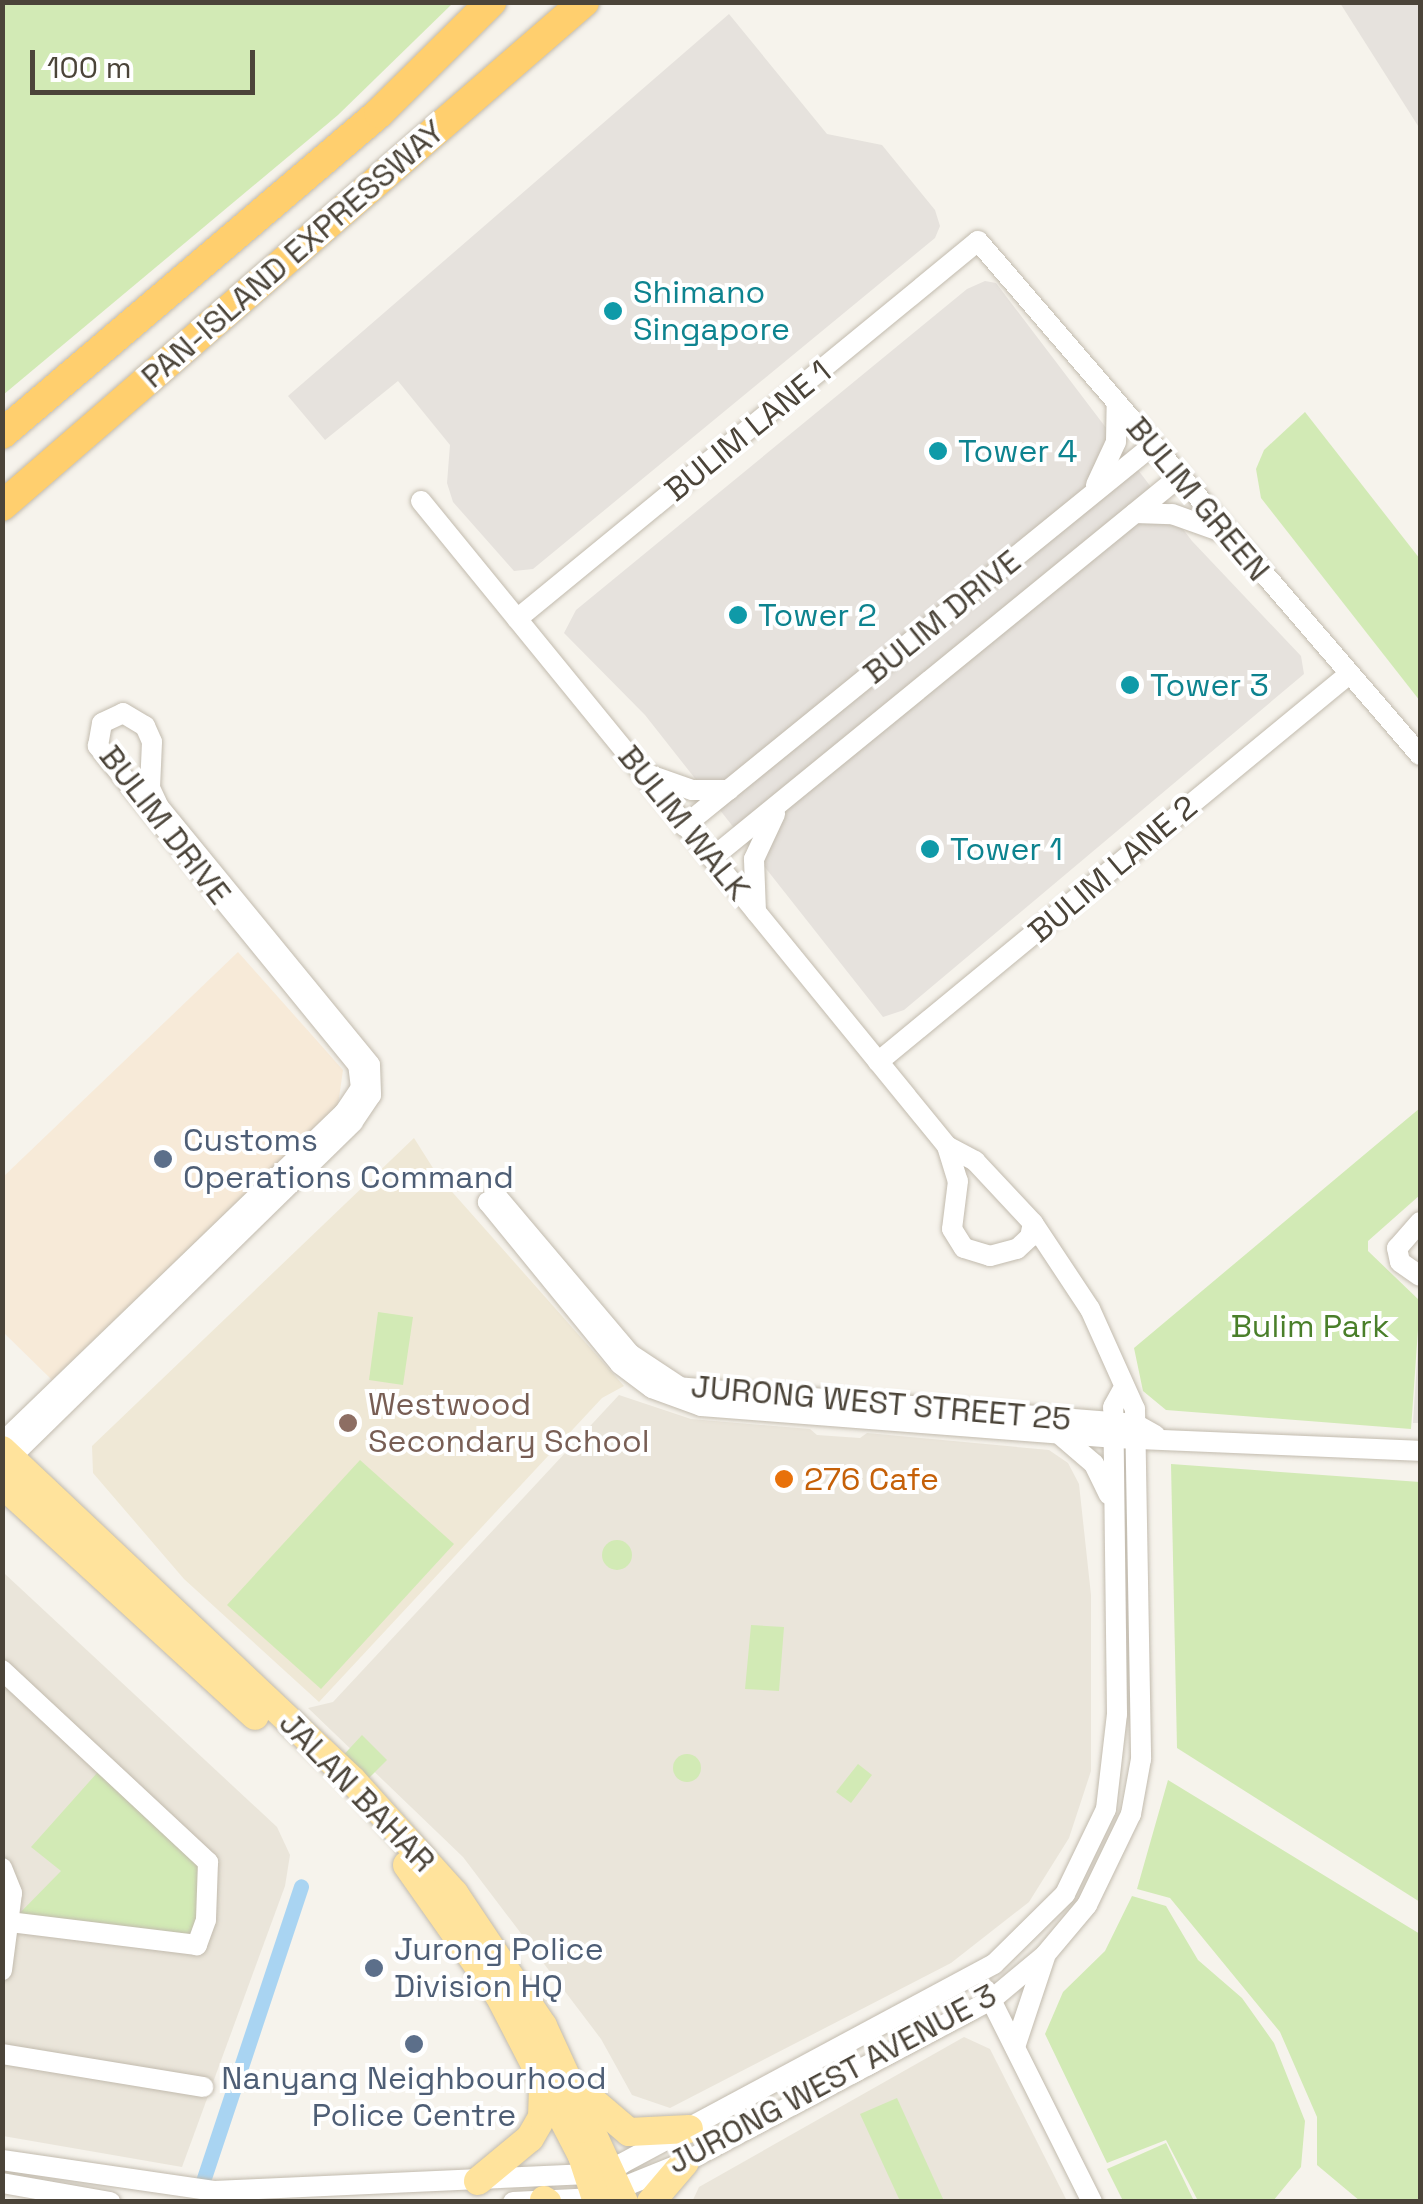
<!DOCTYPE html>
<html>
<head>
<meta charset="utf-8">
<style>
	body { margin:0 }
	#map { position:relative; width:1423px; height:2204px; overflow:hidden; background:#f6f3ec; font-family:"Space Grotesk",sans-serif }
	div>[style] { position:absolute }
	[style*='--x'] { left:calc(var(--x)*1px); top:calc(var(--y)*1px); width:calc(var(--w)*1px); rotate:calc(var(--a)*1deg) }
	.residential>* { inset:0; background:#eae5da }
	.commercial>* { inset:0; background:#f7ead8 }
	.industrial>* { inset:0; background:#e6e2dd }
	.education>* { inset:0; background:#efe8d6 }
	.green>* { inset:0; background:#d2eab5 }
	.round { border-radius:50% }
	.canal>* { height:15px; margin:-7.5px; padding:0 7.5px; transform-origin:7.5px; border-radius:7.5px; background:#a9d4f2 }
	.roads { filter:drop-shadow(0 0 2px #c2bbae) drop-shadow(0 0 2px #c2bbae) }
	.minor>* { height:20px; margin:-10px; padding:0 10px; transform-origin:10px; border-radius:10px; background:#fff }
	.major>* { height:28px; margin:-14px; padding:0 14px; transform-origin:14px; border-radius:14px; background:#ffe39c }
	.highway>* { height:30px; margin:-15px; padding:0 15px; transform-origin:15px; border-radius:15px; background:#ffcf6e }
	.dots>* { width:28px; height:28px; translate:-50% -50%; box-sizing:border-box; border:5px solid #fff; border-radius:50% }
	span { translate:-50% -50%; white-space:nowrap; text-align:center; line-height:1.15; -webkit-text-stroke:8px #fff; paint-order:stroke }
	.street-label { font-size:32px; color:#4b4439 }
	.culture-label { font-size:32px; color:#0d838f }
	.left { translate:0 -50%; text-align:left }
	.service-label { font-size:32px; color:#4e5e75 }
	.park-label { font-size:32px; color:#4a7f2a }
	.education-label { font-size:32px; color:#785e54 }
	.food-label { font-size:32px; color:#c56008 }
	.frame { position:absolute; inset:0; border:5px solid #4b4439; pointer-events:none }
	.scale { position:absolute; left:30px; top:50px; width:225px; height:45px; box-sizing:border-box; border:5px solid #4b4439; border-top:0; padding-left:12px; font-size:30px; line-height:35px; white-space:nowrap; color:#4b4439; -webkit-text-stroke:8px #fff; paint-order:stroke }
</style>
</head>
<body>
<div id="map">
	<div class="residential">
		<i style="clip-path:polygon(619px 1395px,691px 1419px,810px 1429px,817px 1435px,860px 1438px,867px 1433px,1049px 1450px,1068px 1463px,1079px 1484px,1091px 1595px,1091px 1771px,1069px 1838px,1029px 1902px,951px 1963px,670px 2108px,632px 2095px,601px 2039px,463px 1857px,308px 1708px,333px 1702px)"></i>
		<i style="clip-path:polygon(5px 1574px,277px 1827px,290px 1855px,285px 1886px,182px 2167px,3px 2136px)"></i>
		<i style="clip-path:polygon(964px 2037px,990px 2049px,1067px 2201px,692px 2202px,699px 2187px)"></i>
	</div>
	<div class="commercial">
		<i style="clip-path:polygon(238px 952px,343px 1070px,338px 1105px,52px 1380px,3px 1332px,3px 1177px)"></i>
	</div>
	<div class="industrial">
		<i style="clip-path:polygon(1340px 3px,1420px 3px,1420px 129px)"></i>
		<i style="clip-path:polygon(729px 14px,827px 134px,882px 145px,935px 210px,940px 226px,935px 238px,533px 569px,514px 571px,453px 502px,447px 483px,450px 445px,398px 381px,325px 440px,288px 396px)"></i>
		<i style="clip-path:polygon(985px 281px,996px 283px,1192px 541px,1301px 656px,1304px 674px,904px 1010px,883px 1017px,645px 715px,564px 633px,576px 610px,967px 289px)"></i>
		<i style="clip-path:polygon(1420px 1317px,1420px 1423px,1413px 1423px)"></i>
	</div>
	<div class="education">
		<i style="clip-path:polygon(414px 1138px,438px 1176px,624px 1386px,602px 1398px,319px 1702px,184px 1579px,93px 1473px,92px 1446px)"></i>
	</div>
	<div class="green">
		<i style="clip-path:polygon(3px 2px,453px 2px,453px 3px,338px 115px,3px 395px)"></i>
		<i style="clip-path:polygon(1305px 412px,1420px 559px,1420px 701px,1261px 498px,1256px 469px,1264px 450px)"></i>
		<i style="clip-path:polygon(1420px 1108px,1420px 1195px,1368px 1241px,1368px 1251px,1420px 1301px,1411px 1429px,1166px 1410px,1143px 1391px,1134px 1348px)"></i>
		<i style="clip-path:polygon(378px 1312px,413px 1317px,403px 1385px,369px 1380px)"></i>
		<i style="clip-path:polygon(360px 1460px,454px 1544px,321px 1689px,227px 1605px)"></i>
		<i style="clip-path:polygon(1171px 1464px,1420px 1482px,1420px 1902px,1177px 1748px)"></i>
		<i class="round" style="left:602px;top:1540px;width:30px;height:30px"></i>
		<i style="clip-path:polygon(751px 1625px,784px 1627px,779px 1691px,745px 1689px)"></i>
		<i style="clip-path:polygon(362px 1735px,387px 1760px,363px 1784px,338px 1761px)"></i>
		<i class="round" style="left:673px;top:1754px;width:28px;height:28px"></i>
		<i style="clip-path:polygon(105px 1764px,202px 1850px,197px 1945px,10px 1923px,61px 1871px,31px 1847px)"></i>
		<i style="clip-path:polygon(858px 1764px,872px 1775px,851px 1803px,836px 1792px)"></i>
		<i style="clip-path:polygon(1168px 1780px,1420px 1934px,1420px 2201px,1360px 2201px,1317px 2165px,1317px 2117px,1280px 2032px,1170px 1898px,1137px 1889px)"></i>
		<i style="clip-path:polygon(1132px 1896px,1166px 1906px,1198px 1960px,1242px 1998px,1274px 2043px,1305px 2121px,1301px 2167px,1273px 2201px,1197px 2199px,1166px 2140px,1107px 2163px,1045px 2034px,1063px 1992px,1105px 1951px)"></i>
		<i style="clip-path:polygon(897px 2098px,944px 2201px,900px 2201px,860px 2114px)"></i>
		<i style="clip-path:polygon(1166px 2143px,1194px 2201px,1123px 2201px,1107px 2169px)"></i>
	</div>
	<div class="canal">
		<i style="--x:200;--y:2190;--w:320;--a:-71.6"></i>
	</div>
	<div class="roads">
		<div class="minor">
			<i style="--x:1096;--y:485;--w:47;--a:-65.1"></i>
			<i style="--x:1116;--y:442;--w:39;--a:-89"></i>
			<i style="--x:421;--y:501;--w:832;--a:50.8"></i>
			<i style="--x:947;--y:1146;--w:32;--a:28"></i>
			<i style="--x:975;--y:1161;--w:85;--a:46.9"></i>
			<i style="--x:1033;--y:1223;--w:103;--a:56.5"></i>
			<i style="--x:1090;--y:1309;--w:110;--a:65.8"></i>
			<i style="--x:1135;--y:1409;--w:350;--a:89"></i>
			<i style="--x:1141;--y:1759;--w:56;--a:100.3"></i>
			<i style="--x:1131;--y:1814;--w:101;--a:115.8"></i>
			<i style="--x:1087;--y:1905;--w:65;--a:130"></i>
			<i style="--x:1045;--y:1955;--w:70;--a:140.2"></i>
			<i style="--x:991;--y:2000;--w:346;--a:152.1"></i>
			<i style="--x:685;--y:2162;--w:96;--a:158"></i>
			<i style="--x:596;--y:2198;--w:83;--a:177.2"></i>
			<i style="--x:1135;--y:513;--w:37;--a:2"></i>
			<i style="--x:1172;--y:514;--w:53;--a:19.8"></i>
			<i style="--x:517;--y:619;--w:596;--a:-39.35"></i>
			<i style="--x:978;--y:241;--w:678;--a:49.31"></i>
			<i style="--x:644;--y:773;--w:51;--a:19.5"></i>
			<i style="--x:692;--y:790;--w:37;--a:0"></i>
			<i style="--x:684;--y:826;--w:604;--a:-39.09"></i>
			<i style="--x:712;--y:858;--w:603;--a:-39.21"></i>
			<i style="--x:756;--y:912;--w:53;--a:-92.2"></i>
			<i style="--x:754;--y:859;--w:50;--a:-65"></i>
			<i style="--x:878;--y:1062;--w:609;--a:-39.47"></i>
			<i style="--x:947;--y:1146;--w:37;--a:73"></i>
			<i style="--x:958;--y:1181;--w:48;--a:97.1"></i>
			<i style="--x:952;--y:1229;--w:22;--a:58"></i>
			<i style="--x:964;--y:1248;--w:27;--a:17"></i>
			<i style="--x:990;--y:1256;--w:28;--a:-15"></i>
			<i style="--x:1017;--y:1249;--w:18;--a:-43"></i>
			<i style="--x:1030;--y:1237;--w:14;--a:-78"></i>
			<i style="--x:1420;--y:1222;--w:35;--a:131"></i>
			<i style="--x:1397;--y:1248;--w:14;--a:78"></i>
			<i style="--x:1400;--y:1262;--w:24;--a:35"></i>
			<i style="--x:1059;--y:1434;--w:46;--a:40.6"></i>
			<i style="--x:1094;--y:1464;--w:34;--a:64"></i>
			<i style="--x:1155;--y:1435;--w:23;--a:-151"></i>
			<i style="--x:1135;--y:1424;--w:457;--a:-175.4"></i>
			<i style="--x:680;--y:1387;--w:60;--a:-146.6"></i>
			<i style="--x:630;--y:1354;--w:204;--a:-130.2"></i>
			<i style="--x:498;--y:1198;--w:11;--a:158"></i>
			<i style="--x:488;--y:1202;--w:209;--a:50.8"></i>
			<i style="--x:620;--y:1364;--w:40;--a:37"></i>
			<i style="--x:652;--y:1388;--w:52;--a:20.2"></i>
			<i style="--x:701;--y:1406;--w:413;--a:4.4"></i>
			<i style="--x:1113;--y:1438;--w:307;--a:2.4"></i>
			<i style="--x:2;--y:1443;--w:475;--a:-44"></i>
			<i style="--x:344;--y:1113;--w:30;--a:-56"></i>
			<i style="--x:361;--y:1088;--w:23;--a:-97"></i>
			<i style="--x:358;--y:1065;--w:412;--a:-129.2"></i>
			<i style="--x:98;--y:746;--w:23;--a:-80"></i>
			<i style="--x:102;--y:723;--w:23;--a:-25"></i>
			<i style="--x:123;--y:713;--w:26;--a:31"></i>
			<i style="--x:145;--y:726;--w:17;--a:66"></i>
			<i style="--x:152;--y:742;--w:46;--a:92.5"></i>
			<i style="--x:150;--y:788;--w:21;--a:65"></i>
			<i style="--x:159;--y:807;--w:333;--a:50.7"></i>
			<i style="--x:370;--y:1065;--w:30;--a:88"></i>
			<i style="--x:371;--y:1095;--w:32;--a:124"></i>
			<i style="--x:353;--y:1122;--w:479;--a:135.6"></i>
			<i style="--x:2;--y:1670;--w:282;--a:43"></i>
			<i style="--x:208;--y:1862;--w:58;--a:92"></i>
			<i style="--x:206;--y:1920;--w:27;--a:110"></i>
			<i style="--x:197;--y:1945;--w:196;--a:-173"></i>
			<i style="--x:2;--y:1868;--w:27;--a:68"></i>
			<i style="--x:12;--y:1893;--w:78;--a:97.4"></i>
			<i style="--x:986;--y:1990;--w:237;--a:63.4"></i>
			<i style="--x:1015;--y:2047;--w:95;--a:-71.6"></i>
			<i style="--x:2;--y:2054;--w:204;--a:9.3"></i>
			<i style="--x:2;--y:2160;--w:214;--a:8.3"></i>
			<i style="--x:214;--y:2191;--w:375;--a:-2.6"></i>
			<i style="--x:589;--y:2174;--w:34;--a:-17"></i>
			<i style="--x:621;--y:2164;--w:423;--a:-28.2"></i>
			<i style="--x:994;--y:1964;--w:100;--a:-44.6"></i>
			<i style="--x:1065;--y:1894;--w:94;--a:-64.2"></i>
			<i style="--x:1106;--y:1809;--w:96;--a:-83.4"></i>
			<i style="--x:1117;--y:1714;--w:307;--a:-90.7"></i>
			<i style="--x:1113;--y:1407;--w:18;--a:-61"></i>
			<i style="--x:2;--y:2183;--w:110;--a:10"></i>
		</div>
		<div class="major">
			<i style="--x:2;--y:1450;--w:482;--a:43.3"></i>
			<i style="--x:353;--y:1781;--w:151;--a:48"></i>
			<i style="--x:454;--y:1893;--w:160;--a:56.2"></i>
			<i style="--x:543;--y:2026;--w:194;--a:65.3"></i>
			<i style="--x:2;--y:1484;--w:343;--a:42.5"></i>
			<i style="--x:407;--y:1865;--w:161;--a:54.8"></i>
			<i style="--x:500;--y:1997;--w:179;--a:62.7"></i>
			<i style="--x:582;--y:2156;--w:48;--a:71.9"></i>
			<i style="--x:583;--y:2093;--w:60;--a:40.3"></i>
			<i style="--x:629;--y:2132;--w:60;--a:-2.9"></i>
			<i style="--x:478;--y:2181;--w:67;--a:-39.6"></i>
			<i style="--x:530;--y:2138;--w:24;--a:-60"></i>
			<i style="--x:542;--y:2117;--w:35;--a:-88"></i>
			<i style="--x:544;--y:2200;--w:4;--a:34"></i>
			<i style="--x:651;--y:2202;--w:52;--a:-49.6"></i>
		</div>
		<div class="highway">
			<i style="--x:2;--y:434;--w:495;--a:-40.4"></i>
			<i style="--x:379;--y:113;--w:158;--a:-44.7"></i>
			<i style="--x:2;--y:506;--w:770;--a:-40.89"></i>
		</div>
	</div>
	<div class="dots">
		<i style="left:613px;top:311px;background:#0f9aa8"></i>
		<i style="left:938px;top:451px;background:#0f9aa8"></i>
		<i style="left:738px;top:615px;background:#0f9aa8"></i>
		<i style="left:1130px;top:685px;background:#0f9aa8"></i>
		<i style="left:930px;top:849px;background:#0f9aa8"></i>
		<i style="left:163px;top:1159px;background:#5c6f8a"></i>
		<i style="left:348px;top:1423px;background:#8d6e63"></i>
		<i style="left:784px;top:1479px;background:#e8710a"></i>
		<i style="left:374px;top:1968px;background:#5c6f8a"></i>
		<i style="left:414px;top:2044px;background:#5c6f8a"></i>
	</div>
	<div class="street-label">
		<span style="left:293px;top:254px;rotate:-41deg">PAN-ISLAND EXPRESSWAY</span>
		<span style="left:748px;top:431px;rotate:-39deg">BULIM LANE 1</span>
		<span style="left:1198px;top:499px;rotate:50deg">BULIM GREEN</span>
		<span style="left:942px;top:617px;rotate:-39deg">BULIM DRIVE</span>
		<span style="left:684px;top:823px;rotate:51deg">BULIM WALK</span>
		<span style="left:165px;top:825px;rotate:52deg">BULIM DRIVE</span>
		<span style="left:1113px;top:869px;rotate:-40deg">BULIM LANE 2</span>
		<span style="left:881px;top:1403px;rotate:5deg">JURONG WEST STREET 25</span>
		<span style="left:357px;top:1792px;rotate:46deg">JALAN BAHAR</span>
		<span style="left:832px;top:2079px;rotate:-28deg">JURONG WEST AVENUE 3</span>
	</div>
	<div class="culture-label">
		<span class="left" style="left:633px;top:311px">Shimano<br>Singapore</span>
		<span class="left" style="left:958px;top:451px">Tower 4</span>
		<span class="left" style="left:758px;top:615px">Tower 2</span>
		<span class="left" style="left:1150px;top:685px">Tower 3</span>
		<span class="left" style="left:950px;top:849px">Tower 1</span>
	</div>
	<div class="service-label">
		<span class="left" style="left:183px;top:1159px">Customs<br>Operations Command</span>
		<span class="left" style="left:394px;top:1968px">Jurong Police<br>Division HQ</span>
		<span style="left:414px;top:2097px">Nanyang Neighbourhood<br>Police Centre</span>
	</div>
	<div class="park-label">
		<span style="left:1310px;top:1326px">Bulim Park</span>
	</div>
	<div class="education-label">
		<span class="left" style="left:368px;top:1423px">Westwood<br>Secondary School</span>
	</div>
	<div class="food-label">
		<span class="left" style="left:804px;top:1479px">276 Cafe</span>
	</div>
	<div class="frame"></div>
	<div class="scale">100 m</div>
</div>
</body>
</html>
